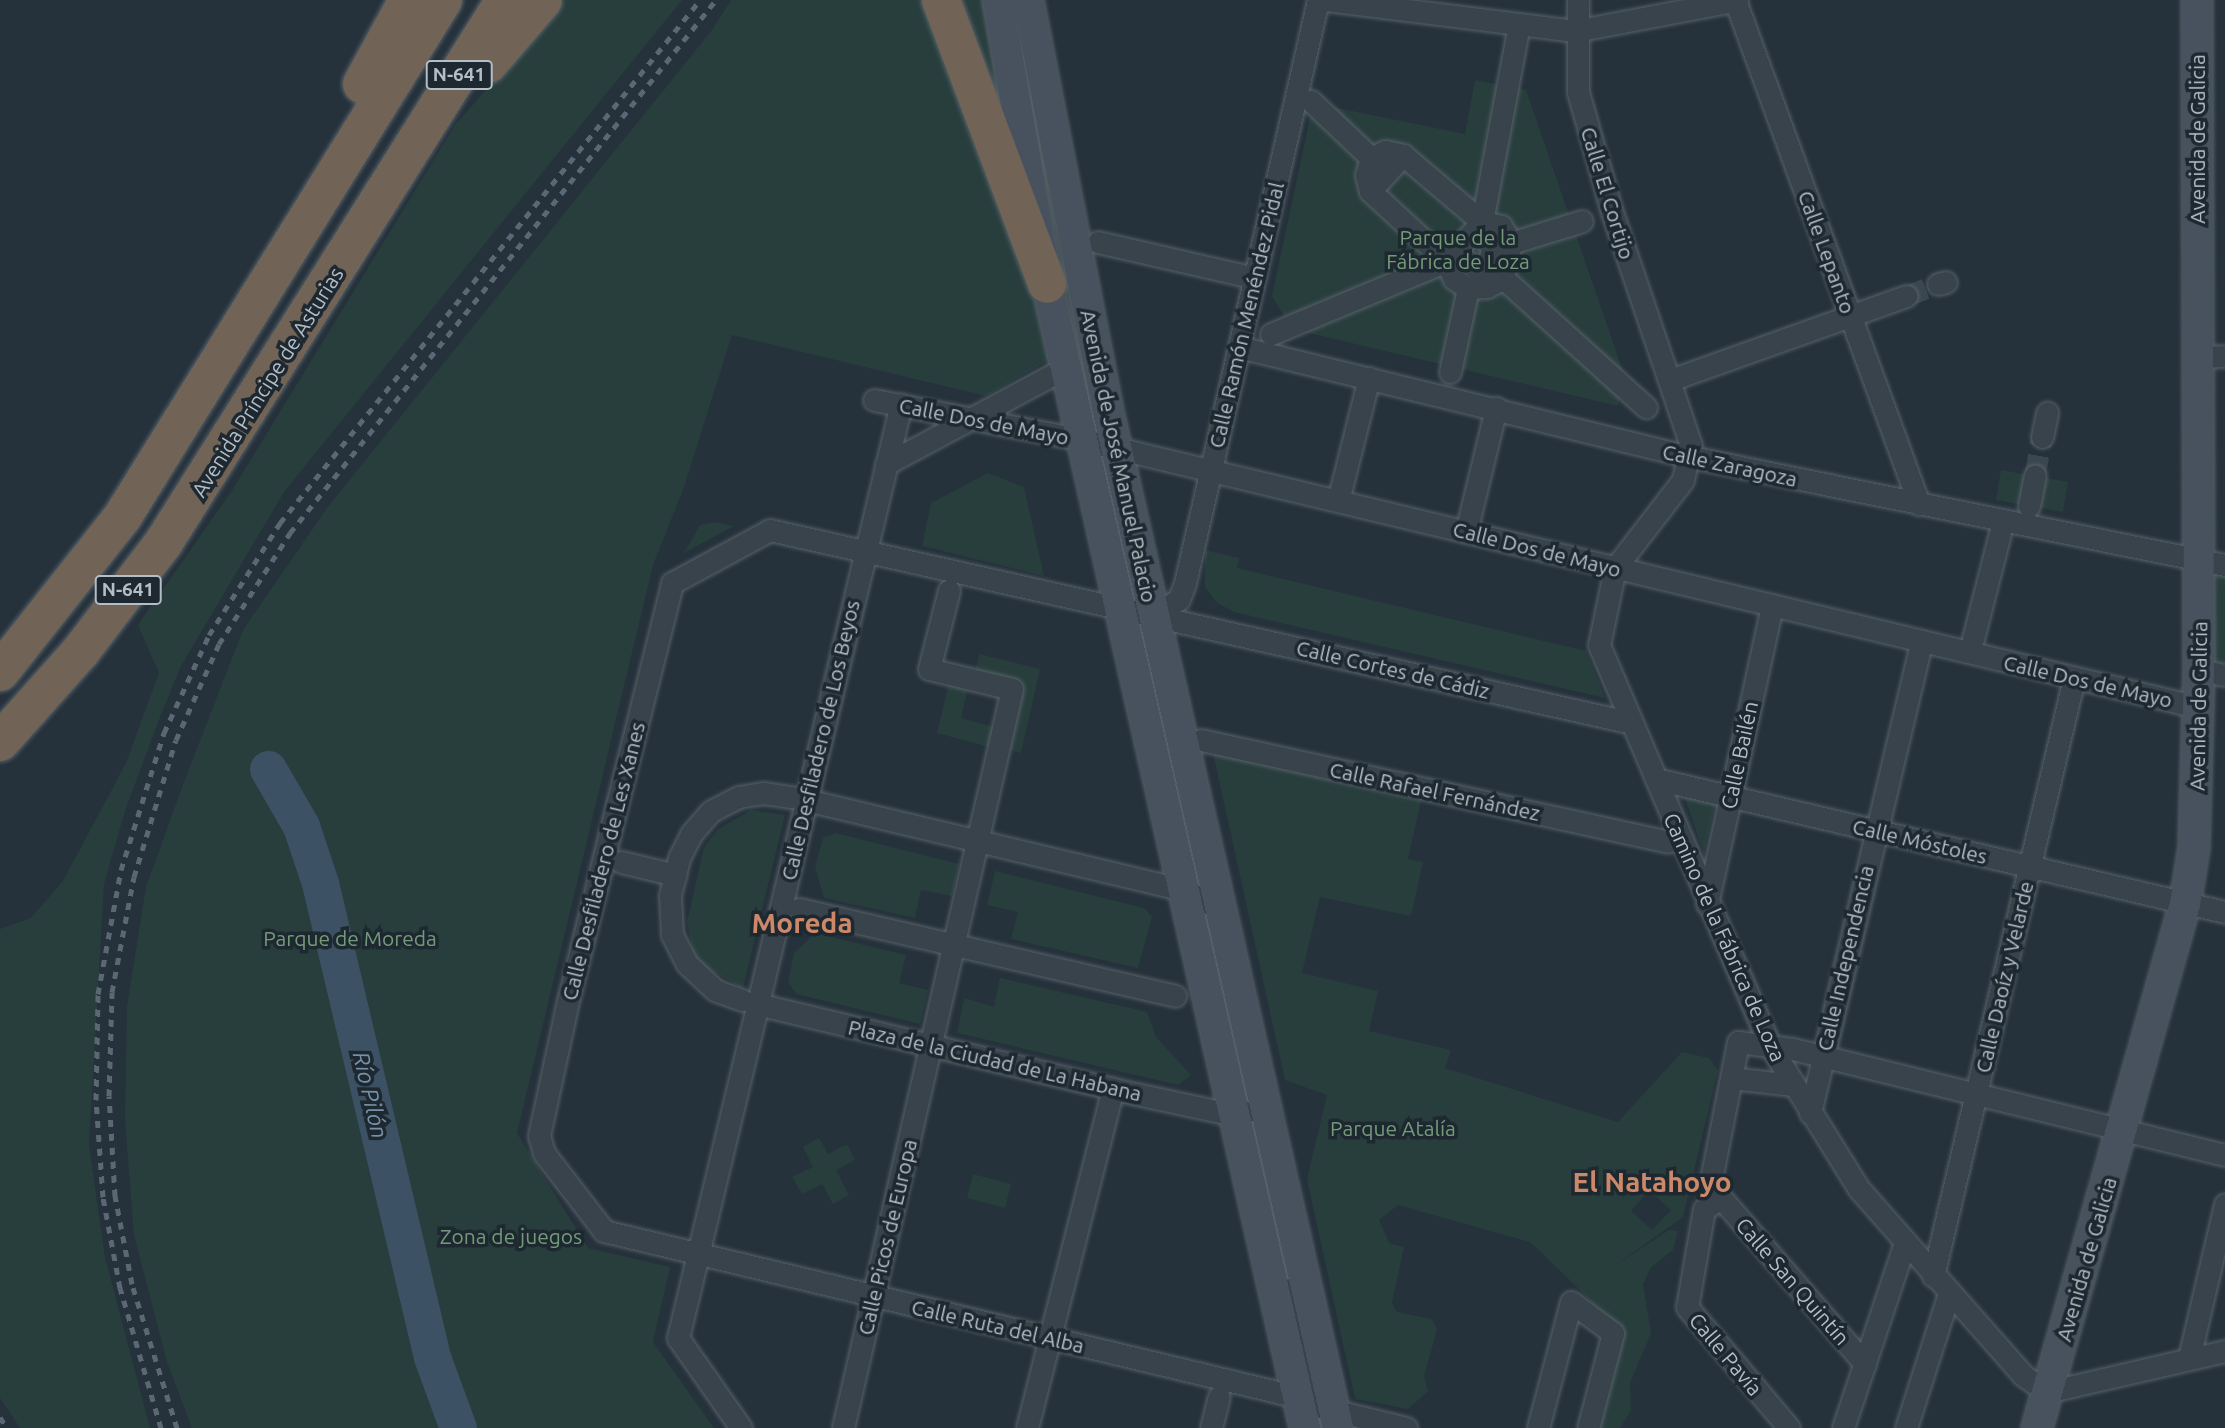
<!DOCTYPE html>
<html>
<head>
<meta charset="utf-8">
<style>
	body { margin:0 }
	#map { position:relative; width:2225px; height:1428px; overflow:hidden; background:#25313b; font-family:Ubuntu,sans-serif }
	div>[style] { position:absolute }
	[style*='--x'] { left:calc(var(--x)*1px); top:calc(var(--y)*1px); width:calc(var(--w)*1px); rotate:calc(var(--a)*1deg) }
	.green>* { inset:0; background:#283e3d }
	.river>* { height:37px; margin:-18.5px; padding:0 18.5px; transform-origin:18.5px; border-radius:18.5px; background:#3c5163 }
	.street-tunnel>* { height:21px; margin-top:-10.5px; transform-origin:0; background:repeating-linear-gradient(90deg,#3a4650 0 21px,transparent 0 31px) }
	.roads { filter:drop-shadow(0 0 2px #576169) drop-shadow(0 0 2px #576169) }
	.street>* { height:21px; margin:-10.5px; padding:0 10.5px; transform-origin:10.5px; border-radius:10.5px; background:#39434b }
	.secondary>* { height:30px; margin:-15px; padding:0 15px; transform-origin:15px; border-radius:15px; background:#47525e }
	.highway>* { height:38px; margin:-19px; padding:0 19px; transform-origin:19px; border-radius:19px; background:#716356 }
	.rail>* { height:5px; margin-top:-2.5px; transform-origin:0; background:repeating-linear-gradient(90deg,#5b6772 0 7px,transparent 0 14px) }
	span { translate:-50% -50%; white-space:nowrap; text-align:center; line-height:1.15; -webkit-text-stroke:7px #1e2830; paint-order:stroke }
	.shield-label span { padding:2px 5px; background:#1e2830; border:2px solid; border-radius:5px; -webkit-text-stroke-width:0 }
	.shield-label { font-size:19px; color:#b4bec7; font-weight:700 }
	.street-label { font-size:21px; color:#b4bec7 }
	.park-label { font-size:21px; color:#749b79 }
	.water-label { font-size:23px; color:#7792a8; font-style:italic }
	.district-label { font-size:28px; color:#cc896a; font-weight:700 }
</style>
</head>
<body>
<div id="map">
	<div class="green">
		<i style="clip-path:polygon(565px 0,682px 0,284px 492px,181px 666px,162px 712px,125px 811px,104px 884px,89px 1145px,105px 1257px,150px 1428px,20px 1428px,0 1398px,0 929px,31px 918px,63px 881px,126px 763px,159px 673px,138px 625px,233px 489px,455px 125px)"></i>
		<i style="clip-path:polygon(731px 0,993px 0,1050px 359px,986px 396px,732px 335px,684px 487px,653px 565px,517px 1133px,588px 1248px,670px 1267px,653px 1342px,714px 1428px,192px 1428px,167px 1362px,134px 1235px,125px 1120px,127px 1006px,146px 887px,184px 782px,243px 630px,327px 508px,712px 30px)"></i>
		<i style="clip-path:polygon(1008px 0,1021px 0,1097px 423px,1092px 425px)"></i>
		<i style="clip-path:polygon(1475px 80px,1526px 90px,1625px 377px,1618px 406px,1292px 329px,1272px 296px,1313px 103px,1465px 134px)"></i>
		<i style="clip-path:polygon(2001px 470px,2068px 482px,2063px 512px,1996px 500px)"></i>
		<i style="clip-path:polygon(988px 473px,1024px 487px,1044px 576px,922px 546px,931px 503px)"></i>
		<i style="clip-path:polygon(715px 522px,734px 526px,684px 553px,700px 525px)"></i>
		<i style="clip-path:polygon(1205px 550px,1239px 558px,1237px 568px,1586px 651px,1605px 698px,1234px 612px,1217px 603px,1205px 587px)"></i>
		<i style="clip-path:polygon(2213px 568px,2225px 570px,2225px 664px,2212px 661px)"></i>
		<i style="clip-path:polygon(979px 654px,1040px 669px,1021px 753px,1004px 749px,1019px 682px,975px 672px)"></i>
		<i style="clip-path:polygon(949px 683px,968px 688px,961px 718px,998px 728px,993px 748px,937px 733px)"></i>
		<i style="clip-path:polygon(evenodd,1213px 753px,1421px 801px,1408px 859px,1423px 862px,1411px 916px,1320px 897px,1302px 973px,1378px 991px,1369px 1031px,1451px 1050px,1445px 1068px,1618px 1122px,1682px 1052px,1709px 1058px,1718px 1070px,1683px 1217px,1613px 1267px,1669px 1230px,1678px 1231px,1673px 1250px,1651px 1267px,1643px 1284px,1651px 1333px,1630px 1383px,1631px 1411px,1620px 1428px,1597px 1428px,1623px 1335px,1580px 1290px,1530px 1242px,1398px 1205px,1379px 1220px,1389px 1243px,1404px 1247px,1392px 1303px,1397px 1312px,1432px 1319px,1437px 1330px,1424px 1376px,1428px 1391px,1408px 1409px,1355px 1399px,1307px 1179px,1327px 1095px,1285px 1080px,1213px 753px,1649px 1190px,1671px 1210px,1652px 1230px,1631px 1211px,1649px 1190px)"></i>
		<i style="clip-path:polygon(1683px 793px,1716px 801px,1704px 853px)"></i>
		<i style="clip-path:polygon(751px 810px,785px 815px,743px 988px,703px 966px,693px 952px,687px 922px,704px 847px,718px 829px)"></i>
		<i style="clip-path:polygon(836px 833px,959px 864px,952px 896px,921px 890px,915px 918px,824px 898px,815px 867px,823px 838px)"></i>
		<i style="clip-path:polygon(995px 871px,1144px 908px,1152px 917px,1138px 968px,1011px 939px,1018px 912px,987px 905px)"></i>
		<i style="clip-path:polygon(815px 933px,906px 955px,899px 983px,928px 990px,920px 1024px,796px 994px,788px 982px,794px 953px)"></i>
		<i style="clip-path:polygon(1000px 978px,1147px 1012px,1156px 1037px,1191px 1075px,1178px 1085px,957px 1033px,964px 998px,994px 1007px)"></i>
		<i style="clip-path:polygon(819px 1138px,828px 1154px,847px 1144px,855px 1160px,836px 1170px,849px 1195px,833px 1204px,822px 1184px,802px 1194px,792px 1177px,813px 1167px,803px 1147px)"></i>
		<i style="clip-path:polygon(973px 1174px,1011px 1184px,1005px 1208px,967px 1198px)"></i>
	</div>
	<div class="river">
		<i style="--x:268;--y:769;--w:66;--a:59.9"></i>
		<i style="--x:301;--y:826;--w:60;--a:71.6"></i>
		<i style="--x:320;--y:883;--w:487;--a:76.7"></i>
		<i style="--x:432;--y:1357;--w:76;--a:69.9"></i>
	</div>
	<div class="street-tunnel">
		<i style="--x:1906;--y:296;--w:34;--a:-21"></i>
		<i style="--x:2035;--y:476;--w:40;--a:-80"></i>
	</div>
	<div class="roads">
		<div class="street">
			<i style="--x:1326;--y:0;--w:251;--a:7.1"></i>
			<i style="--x:1575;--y:31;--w:165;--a:-10.8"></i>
			<i style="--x:1578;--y:0;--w:92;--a:90"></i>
			<i style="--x:1578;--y:92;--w:125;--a:74.2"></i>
			<i style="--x:1612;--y:212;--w:246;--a:71.3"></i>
			<i style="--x:1691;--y:445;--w:36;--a:103"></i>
			<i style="--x:1683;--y:480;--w:111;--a:127.7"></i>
			<i style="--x:1615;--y:568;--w:79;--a:101.7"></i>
			<i style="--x:1599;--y:645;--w:434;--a:66.9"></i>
			<i style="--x:1769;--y:1044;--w:171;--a:58.2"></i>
			<i style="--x:1859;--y:1189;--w:249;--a:48.6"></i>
			<i style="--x:2024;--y:1376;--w:28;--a:35"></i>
			<i style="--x:2047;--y:1392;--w:183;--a:-13"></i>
			<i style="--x:1735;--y:0;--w:537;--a:69.94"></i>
			<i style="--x:1311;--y:101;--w:83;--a:43.5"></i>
			<i style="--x:1403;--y:155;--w:104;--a:40.3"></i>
			<i style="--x:1482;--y:222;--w:41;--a:133"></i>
			<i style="--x:1454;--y:252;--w:29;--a:36"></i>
			<i style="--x:1477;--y:269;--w:8;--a:-14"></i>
			<i style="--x:1485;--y:267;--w:16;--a:-63"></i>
			<i style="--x:1492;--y:253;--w:10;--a:-101"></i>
			<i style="--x:1490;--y:243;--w:20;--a:-143"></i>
			<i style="--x:1370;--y:191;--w:49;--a:-47.5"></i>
			<i style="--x:1403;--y:155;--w:18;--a:-167"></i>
			<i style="--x:1385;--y:151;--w:16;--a:153"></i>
			<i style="--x:1371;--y:158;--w:18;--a:106"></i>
			<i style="--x:1366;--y:175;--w:16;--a:76"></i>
			<i style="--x:1370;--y:191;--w:103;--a:42.6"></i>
			<i style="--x:1446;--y:261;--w:12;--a:-48"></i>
			<i style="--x:1098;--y:242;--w:148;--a:12.9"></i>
			<i style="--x:1511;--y:243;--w:74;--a:-17.2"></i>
			<i style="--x:1503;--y:278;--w:193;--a:42.1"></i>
			<i style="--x:1938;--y:284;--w:8;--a:-14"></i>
			<i style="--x:1271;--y:334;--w:190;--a:-22.6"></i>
			<i style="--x:1446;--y:261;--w:20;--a:66"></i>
			<i style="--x:1454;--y:279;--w:17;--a:33"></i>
			<i style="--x:1468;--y:288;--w:19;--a:-3"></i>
			<i style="--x:1487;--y:287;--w:18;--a:-29"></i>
			<i style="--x:1503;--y:278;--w:36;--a:-77"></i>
			<i style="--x:1511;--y:243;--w:20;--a:-120"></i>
			<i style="--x:1501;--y:226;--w:19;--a:-168"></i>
			<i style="--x:1482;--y:222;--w:201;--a:-79.4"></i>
			<i style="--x:1239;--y:347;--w:465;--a:13.7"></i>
			<i style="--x:1691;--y:457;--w:545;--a:11.43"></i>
			<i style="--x:2198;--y:357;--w:27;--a:-2"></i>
			<i style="--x:1450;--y:372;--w:86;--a:-77.9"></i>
			<i style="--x:1670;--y:380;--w:251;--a:-19.6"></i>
			<i style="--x:874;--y:400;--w:213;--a:10.8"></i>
			<i style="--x:1083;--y:440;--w:1147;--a:13.47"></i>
			<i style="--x:2042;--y:437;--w:25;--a:-78"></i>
			<i style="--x:886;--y:464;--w:205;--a:-28.2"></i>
			<i style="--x:1338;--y:501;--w:127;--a:-75.9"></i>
			<i style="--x:2029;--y:506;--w:31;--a:-79"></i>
			<i style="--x:1466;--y:532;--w:128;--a:-76.4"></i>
			<i style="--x:1154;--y:616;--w:30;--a:-34"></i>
			<i style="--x:1179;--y:599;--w:17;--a:-69"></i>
			<i style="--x:1185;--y:583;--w:598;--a:-77.15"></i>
			<i style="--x:1973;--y:639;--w:109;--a:-75.7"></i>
			<i style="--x:2199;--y:670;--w:26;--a:11"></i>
			<i style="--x:1201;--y:740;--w:478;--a:12.3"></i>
			<i style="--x:1656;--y:779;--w:584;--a:13.16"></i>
			<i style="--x:806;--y:800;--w:390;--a:13.4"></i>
			<i style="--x:1185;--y:890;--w:41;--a:29.1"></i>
			<i style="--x:621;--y:862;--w:56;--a:13.5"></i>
			<i style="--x:1707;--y:904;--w:306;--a:-77.7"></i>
			<i style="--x:799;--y:909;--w:386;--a:13"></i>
			<i style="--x:742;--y:1000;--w:29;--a:-160"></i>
			<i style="--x:715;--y:990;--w:38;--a:-137"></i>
			<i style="--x:687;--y:964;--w:34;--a:-117"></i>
			<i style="--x:672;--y:934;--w:39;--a:-93"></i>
			<i style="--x:670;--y:895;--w:38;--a:-76"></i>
			<i style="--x:679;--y:858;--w:27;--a:-63"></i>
			<i style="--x:691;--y:834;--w:30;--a:-49"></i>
			<i style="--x:711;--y:811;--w:30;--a:-27"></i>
			<i style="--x:738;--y:797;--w:25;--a:-9"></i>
			<i style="--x:763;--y:793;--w:29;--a:8"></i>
			<i style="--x:757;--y:1004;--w:366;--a:13.4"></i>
			<i style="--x:1113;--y:1089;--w:124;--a:12.1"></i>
			<i style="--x:1234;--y:1115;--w:12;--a:-14"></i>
			<i style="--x:1731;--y:1078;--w:61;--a:6.5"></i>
			<i style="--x:1810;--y:1113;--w:485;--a:-76.7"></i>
			<i style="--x:1721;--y:1198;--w:20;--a:147"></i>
			<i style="--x:1704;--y:1209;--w:99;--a:99.8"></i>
			<i style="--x:1687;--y:1307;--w:158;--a:49.9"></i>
			<i style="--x:1933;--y:1276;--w:614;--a:-76.73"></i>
			<i style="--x:1289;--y:1289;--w:120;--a:77"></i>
			<i style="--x:1316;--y:1406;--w:93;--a:13.7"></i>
			<i style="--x:2189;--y:1358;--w:158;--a:-76.8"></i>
			<i style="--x:1865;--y:1364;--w:237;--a:-130.9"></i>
			<i style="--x:1710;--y:1185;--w:146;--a:-78.9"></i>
			<i style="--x:1738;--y:1042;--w:55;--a:7.3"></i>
			<i style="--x:1793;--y:1049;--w:445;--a:13.8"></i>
			<i style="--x:1298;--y:1397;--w:714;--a:-166.55"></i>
			<i style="--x:604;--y:1231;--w:98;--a:-127.6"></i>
			<i style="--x:544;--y:1153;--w:18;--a:-106"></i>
			<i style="--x:539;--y:1136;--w:138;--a:-77.9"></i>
			<i style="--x:568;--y:1001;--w:431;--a:-76"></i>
			<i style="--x:672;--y:583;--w:111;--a:-28.4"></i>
			<i style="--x:770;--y:530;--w:883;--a:12.62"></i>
			<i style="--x:741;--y:1428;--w:110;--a:-125"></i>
			<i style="--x:678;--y:1338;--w:960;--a:-76.57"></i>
			<i style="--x:843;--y:1428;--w:758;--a:-77.12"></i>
			<i style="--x:1012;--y:689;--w:85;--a:-166.5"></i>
			<i style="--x:929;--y:669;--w:81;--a:-75.8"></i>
			<i style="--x:1027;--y:1428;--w:350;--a:-75.8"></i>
			<i style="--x:1211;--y:1428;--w:32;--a:-76"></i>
			<i style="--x:1538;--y:1428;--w:130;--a:-75.3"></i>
			<i style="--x:1571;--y:1302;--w:52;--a:36.4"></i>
			<i style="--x:1613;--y:1333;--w:98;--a:104.7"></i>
			<i style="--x:1843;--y:1428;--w:195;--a:-71.5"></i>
			<i style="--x:1906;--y:1428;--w:142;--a:-72.3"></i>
		</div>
		<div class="secondary">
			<i style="--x:998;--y:0;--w:288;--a:80.2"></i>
			<i style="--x:1047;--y:284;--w:1173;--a:77.29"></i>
			<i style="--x:1028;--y:0;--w:415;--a:79"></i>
			<i style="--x:1107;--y:407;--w:1047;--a:77.25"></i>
			<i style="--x:2037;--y:1428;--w:544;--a:-74.23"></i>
			<i style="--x:2185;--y:904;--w:57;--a:-80.9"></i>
			<i style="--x:2194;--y:848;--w:178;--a:-88.4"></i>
			<i style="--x:2199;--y:670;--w:670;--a:-90.17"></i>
		</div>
		<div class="highway">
			<i style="--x:941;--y:0;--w:303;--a:69.5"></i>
			<i style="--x:488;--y:64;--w:84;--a:-49.3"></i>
			<i style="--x:362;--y:84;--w:96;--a:-61.3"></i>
			<i style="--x:0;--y:672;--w:199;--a:-51.7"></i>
			<i style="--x:123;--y:516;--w:607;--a:-58.19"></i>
			<i style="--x:0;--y:742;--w:122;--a:-48.3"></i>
			<i style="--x:81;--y:651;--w:137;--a:-52.7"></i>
			<i style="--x:164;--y:542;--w:640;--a:-57.82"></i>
		</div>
	</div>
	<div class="rail">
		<i style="--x:0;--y:1417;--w:13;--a:58"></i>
		<i style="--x:161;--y:1428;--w:146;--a:-106.3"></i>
		<i style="--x:120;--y:1288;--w:93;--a:-100.6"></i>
		<i style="--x:103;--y:1197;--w:97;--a:-94.1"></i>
		<i style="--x:96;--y:1100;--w:106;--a:-88.9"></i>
		<i style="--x:98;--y:994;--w:126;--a:-79.5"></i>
		<i style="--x:121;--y:870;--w:144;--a:-72.6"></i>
		<i style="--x:164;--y:733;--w:108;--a:-65.3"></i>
		<i style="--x:209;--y:635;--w:133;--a:-57.6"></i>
		<i style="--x:280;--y:523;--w:671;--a:-51.23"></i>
		<i style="--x:177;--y:1428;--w:151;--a:-107.4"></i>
		<i style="--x:132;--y:1284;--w:90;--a:-100.9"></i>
		<i style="--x:115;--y:1196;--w:100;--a:-93.4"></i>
		<i style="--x:109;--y:1096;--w:104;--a:-88.3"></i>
		<i style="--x:112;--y:992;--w:117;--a:-79.2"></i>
		<i style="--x:134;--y:877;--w:143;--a:-73"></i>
		<i style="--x:176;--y:740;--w:105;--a:-65.9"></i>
		<i style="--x:219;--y:644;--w:132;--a:-57.4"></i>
		<i style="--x:290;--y:533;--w:682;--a:-51.37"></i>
	</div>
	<div class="shield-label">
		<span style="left:459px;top:75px">N-641</span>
		<span style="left:128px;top:590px">N-641</span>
	</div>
	<div class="street-label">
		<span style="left:2197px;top:139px;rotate:-90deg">Avenida de Galicia</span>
		<span style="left:1608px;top:193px;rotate:73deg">Calle El Cortijo</span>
		<span style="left:1827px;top:252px;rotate:70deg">Calle Lepanto</span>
		<span style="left:1246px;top:315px;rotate:-77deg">Calle Ramón Menéndez Pidal</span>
		<span style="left:267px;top:382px;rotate:-58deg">Avenida Príncipe de Asturias</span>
		<span style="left:984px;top:421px;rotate:11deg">Calle Dos de Mayo</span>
		<span style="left:1119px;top:456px;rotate:78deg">Avenida de José Manuel Palacio</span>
		<span style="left:1730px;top:465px;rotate:12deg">Calle Zaragoza</span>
		<span style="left:1537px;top:549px;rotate:14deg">Calle Dos de Mayo</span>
		<span style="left:1393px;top:669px;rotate:13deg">Calle Cortes de Cádiz</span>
		<span style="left:2088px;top:681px;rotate:13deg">Calle Dos de Mayo</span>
		<span style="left:2198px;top:706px;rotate:-89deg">Avenida de Galicia</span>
		<span style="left:820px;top:740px;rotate:-77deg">Calle Desfiladero de Los Beyos</span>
		<span style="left:1739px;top:755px;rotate:-78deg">Calle Bailén</span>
		<span style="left:1435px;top:791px;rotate:12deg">Calle Rafael Fernández</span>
		<span style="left:1920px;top:841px;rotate:13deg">Calle Móstoles</span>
		<span style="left:603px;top:861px;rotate:-76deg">Calle Desfiladero de Les Xanes</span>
		<span style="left:1725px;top:937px;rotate:66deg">Camino de la Fábrica de Loza</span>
		<span style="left:1845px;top:958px;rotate:-77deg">Calle Independencia</span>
		<span style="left:2004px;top:977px;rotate:-77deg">Calle Daoíz y Velarde</span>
		<span style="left:995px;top:1060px;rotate:13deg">Plaza de la Ciudad de La Habana</span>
		<span style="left:887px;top:1237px;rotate:-77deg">Calle Picos de Europa</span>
		<span style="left:2086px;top:1259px;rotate:-74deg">Avenida de Galicia</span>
		<span style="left:1793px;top:1281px;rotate:49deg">Calle San Quintín</span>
		<span style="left:998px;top:1326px;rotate:13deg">Calle Ruta del Alba</span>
		<span style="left:1726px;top:1354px;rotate:50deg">Calle Pavía</span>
	</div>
	<div class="park-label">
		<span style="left:1458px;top:249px">Parque de la<br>Fábrica de Loza</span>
		<span style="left:350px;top:938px">Parque de Moreda</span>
		<span style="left:1393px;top:1128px">Parque Atalía</span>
		<span style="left:511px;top:1236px">Zona de juegos</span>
	</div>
	<div class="water-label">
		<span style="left:370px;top:1095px;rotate:77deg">Río Pilón</span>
	</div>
	<div class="district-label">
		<span style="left:802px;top:923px">Moreda</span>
		<span style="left:1652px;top:1182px">El Natahoyo</span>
	</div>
</div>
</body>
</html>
